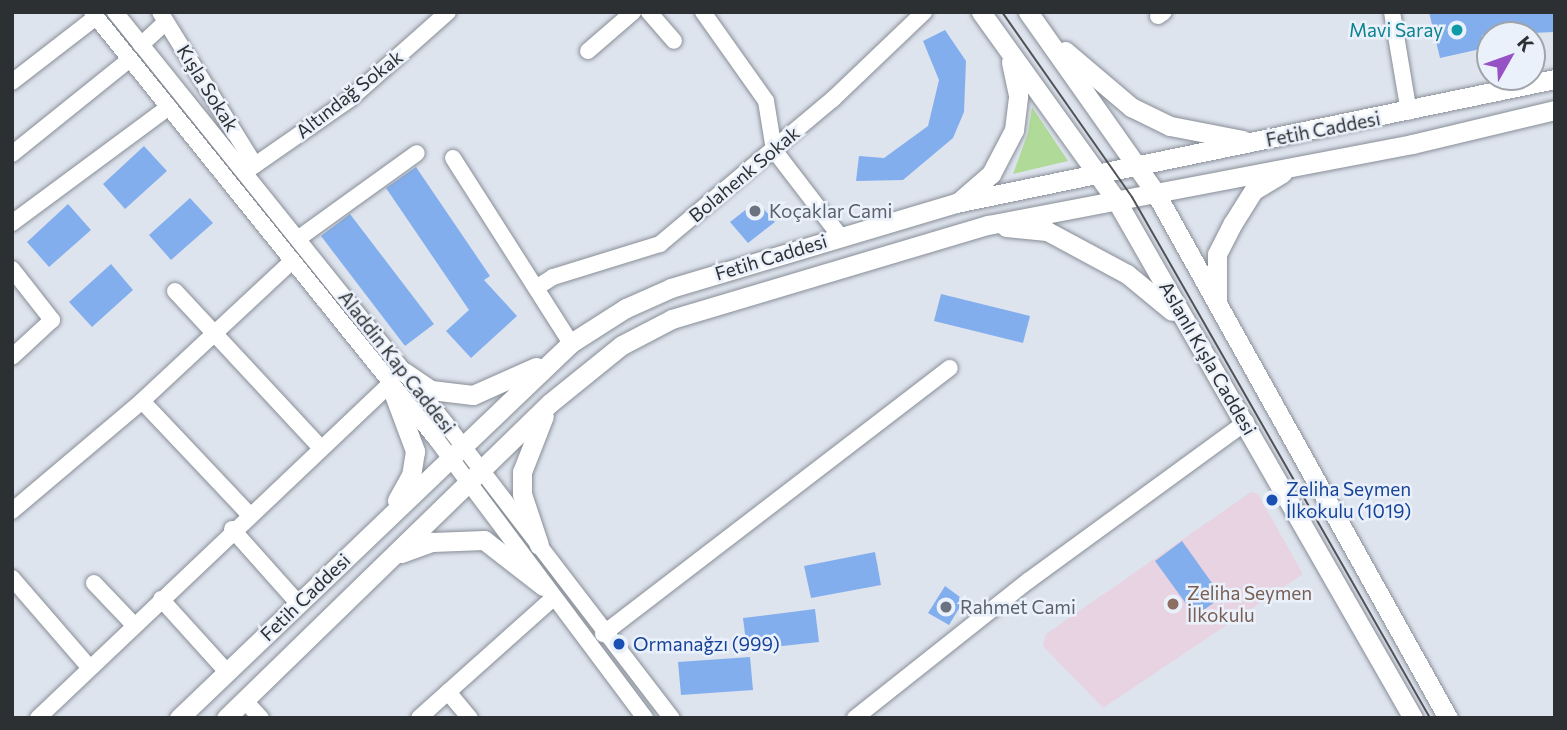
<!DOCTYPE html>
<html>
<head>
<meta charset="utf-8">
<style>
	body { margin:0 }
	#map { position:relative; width:1567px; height:730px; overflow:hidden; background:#dee4ee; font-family:Commissioner,sans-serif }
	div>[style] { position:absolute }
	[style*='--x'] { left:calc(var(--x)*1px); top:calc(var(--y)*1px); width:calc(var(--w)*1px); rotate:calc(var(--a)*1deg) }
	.education>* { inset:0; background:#e7d3e2 }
	.green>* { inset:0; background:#b0da97 }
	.building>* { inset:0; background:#83aeed }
	.roads { filter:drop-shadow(0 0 2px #888e96) drop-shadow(0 0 2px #888e96) }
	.minor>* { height:16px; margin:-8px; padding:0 8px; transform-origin:8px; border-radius:8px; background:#fff }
	.major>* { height:19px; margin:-9.5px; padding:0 9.5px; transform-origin:9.5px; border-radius:9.5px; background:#fff }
	.tram>* { height:2px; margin:-1px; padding:0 1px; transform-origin:1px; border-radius:1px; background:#4f5257 }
	.dots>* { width:19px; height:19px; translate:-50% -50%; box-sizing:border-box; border:4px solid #ebf1fb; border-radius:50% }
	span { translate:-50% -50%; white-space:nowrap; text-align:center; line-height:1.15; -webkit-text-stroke:5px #ebf1fb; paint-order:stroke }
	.culture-label { font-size:19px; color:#0d838f }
	.right { translate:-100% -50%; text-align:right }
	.street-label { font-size:19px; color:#2d3033 }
	.worship-label { font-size:19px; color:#5b616d }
	.left { translate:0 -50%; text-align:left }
	.transit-label { font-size:19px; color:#164399 }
	.education-label { font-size:19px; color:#785e54 }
	.frame { position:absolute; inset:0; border:14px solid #2d3033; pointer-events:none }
	.north { position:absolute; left:1476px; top:21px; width:70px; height:70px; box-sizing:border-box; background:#ebf1fb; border:2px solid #9fa4ab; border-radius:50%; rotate:50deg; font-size:19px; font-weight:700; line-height:28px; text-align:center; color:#2d3033 }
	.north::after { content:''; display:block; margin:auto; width:24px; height:32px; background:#9651c5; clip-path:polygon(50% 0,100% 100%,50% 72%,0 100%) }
</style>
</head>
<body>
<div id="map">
	<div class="education">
		<i style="clip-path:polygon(1251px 492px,1258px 494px,1303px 574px,1103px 708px,1043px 646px,1046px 634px)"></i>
	</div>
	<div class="green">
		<i style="clip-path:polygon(1032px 107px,1068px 161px,1013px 174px,1028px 133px)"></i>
	</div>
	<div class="building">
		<i style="clip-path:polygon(1429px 12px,1555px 12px,1555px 32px,1482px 35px,1485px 48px,1440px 58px)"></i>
		<i style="clip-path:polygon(945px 30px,966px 61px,964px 112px,953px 138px,903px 180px,856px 181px,859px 156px,884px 158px,928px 126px,939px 80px,923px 41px)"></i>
		<i style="clip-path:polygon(144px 146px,167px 171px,125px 209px,103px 184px)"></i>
		<i style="clip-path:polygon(416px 167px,490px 276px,484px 280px,517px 316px,471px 358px,446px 331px,469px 310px,386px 188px)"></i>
		<i style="clip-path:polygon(190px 198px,213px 223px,171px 260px,149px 235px)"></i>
		<i style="clip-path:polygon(757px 201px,775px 222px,748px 243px,730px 222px)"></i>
		<i style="clip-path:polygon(68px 204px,91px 230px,49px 267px,27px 242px)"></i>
		<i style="clip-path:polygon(350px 214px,434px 324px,405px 346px,321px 236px)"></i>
		<i style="clip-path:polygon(111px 264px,133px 290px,92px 327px,69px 302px)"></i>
		<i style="clip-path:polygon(941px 294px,1030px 316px,1023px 343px,934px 321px)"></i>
		<i style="clip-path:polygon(1182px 541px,1222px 597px,1195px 616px,1155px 561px)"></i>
		<i style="clip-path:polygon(875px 552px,881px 585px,811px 598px,804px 566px)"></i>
		<i style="clip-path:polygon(945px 586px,964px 600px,949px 625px,928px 613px)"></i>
		<i style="clip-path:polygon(815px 609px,819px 642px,747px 650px,743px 618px)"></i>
		<i style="clip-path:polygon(750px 657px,753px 690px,681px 695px,678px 662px)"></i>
	</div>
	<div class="roads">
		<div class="minor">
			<i style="--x:92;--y:12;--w:550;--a:51.13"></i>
			<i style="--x:437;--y:440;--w:347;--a:53.2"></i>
			<i style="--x:115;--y:12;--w:528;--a:51.22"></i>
			<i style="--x:446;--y:424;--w:371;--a:52.5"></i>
			<i style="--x:160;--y:12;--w:180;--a:58.2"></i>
			<i style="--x:649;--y:12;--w:38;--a:49"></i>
			<i style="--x:703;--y:12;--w:109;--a:54.7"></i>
			<i style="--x:766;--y:101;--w:50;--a:80.7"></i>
			<i style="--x:774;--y:150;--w:108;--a:52.5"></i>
			<i style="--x:1392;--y:12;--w:101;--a:80.4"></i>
			<i style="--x:1158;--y:16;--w:7;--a:-34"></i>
			<i style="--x:141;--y:45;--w:34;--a:-43"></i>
			<i style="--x:588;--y:51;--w:60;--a:-40.9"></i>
			<i style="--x:12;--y:82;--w:106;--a:-37.7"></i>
			<i style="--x:12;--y:154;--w:151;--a:-38.8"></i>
			<i style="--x:453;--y:158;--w:219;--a:57.5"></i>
			<i style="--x:245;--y:172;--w:128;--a:-34.8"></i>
			<i style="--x:350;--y:99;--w:131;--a:-41.6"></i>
			<i style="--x:12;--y:223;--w:195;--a:-36.5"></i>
			<i style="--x:299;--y:238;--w:145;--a:-35.8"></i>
			<i style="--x:12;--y:269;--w:65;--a:51.9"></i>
			<i style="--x:52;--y:320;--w:54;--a:137.2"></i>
			<i style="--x:536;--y:288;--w:20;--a:-33"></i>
			<i style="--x:553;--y:277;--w:112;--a:-17.1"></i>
			<i style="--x:660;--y:244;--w:226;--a:-40"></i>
			<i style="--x:833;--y:99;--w:126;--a:-43.7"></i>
			<i style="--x:175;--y:291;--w:213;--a:47.1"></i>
			<i style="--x:142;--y:401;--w:154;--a:46.6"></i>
			<i style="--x:12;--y:511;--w:170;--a:-40.2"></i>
			<i style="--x:142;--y:401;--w:205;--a:-43"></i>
			<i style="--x:232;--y:529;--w:99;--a:48.3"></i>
			<i style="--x:12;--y:578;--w:119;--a:49.1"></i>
			<i style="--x:94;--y:583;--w:58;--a:46.4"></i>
			<i style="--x:161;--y:599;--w:98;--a:47.9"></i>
			<i style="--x:603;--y:634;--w:437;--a:-37.5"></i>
			<i style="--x:448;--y:692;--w:140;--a:-41.8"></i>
			<i style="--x:244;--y:700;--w:25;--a:47"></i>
			<i style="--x:38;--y:718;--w:485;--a:-43.5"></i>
			<i style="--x:419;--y:718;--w:39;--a:-42"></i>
			<i style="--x:448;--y:692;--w:34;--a:50"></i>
			<i style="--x:855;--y:718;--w:221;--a:-38.4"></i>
			<i style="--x:1028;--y:581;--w:270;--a:-36.1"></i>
		</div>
		<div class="major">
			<i style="--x:981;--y:12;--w:231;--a:54.3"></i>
			<i style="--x:1116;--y:200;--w:597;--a:60.17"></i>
			<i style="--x:1028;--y:12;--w:220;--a:54.8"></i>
			<i style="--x:1155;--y:192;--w:602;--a:60.88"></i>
			<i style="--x:1065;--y:51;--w:87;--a:40.3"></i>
			<i style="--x:1131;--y:107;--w:43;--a:26"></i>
			<i style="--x:1170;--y:126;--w:74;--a:10.9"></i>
			<i style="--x:961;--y:200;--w:40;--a:-41"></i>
			<i style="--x:991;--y:174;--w:50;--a:-62.4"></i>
			<i style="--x:1014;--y:130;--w:35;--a:-83"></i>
			<i style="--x:1018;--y:95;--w:34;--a:-102"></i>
			<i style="--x:1006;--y:227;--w:41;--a:5.6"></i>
			<i style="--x:1047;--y:231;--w:91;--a:28.3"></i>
			<i style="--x:1127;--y:274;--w:58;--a:39.4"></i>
			<i style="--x:1217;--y:299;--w:45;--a:-90"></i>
			<i style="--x:1217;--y:254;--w:35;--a:-63"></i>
			<i style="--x:1233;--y:223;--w:39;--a:-58"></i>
			<i style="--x:1254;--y:190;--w:33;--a:-31"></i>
			<i style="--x:404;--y:372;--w:32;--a:34"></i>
			<i style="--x:431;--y:390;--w:42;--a:6.8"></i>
			<i style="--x:473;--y:395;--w:69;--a:-24"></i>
			<i style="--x:390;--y:384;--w:72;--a:69.5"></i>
			<i style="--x:415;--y:451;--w:24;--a:99"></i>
			<i style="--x:411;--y:475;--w:29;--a:119"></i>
			<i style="--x:539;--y:545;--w:54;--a:-108.4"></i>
			<i style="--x:522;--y:494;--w:22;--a:-90"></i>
			<i style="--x:522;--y:472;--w:60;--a:-68.6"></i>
			<i style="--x:401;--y:553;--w:33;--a:-20"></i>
			<i style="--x:432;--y:542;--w:52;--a:-2.2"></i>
			<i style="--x:484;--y:540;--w:75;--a:37.9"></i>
			<i style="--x:179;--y:718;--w:542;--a:-43.73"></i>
			<i style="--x:571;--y:343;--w:65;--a:-32.5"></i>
			<i style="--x:626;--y:308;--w:49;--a:-24"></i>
			<i style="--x:671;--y:288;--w:297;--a:-16.6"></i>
			<i style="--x:956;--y:203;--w:612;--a:-11.7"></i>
			<i style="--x:226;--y:718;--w:452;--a:-44.2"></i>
			<i style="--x:550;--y:403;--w:92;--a:-38.9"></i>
			<i style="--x:622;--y:345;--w:56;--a:-27.5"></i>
			<i style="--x:672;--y:319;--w:330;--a:-16.6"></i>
			<i style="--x:988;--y:225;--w:432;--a:-10.8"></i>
			<i style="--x:1412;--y:144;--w:147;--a:-13.4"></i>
		</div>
	</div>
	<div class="tram">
		<i style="--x:1002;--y:12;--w:226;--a:54.9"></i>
		<i style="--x:1132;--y:197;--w:600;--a:60.23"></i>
	</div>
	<div class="dots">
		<i style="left:1457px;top:30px;background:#0f9aa8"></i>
		<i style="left:755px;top:211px;background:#6b7280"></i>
		<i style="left:1272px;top:500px;background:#1a4fb4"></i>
		<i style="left:1173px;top:604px;background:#8d6e63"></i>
		<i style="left:946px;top:607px;background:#6b7280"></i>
		<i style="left:619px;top:644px;background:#1a4fb4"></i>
	</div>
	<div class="culture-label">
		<span class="right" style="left:1443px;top:30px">Mavi Saray</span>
	</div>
	<div class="street-label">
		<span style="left:208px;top:88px;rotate:58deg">Kışla Sokak</span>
		<span style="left:349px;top:94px;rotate:-38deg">Altındağ Sokak</span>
		<span style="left:1323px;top:129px;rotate:-11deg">Fetih Caddesi</span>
		<span style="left:744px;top:174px;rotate:-40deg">Bolahenk Sokak</span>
		<span style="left:771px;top:257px;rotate:-17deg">Fetih Caddesi</span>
		<span style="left:1208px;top:358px;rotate:60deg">Aslanlı Kışla Caddesi</span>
		<span style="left:397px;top:362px;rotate:52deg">Aladdin Kap Caddesi</span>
		<span style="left:305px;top:597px;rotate:-44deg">Fetih Caddesi</span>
	</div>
	<div class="worship-label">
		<span class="left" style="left:769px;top:211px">Koçaklar Cami</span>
		<span class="left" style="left:960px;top:607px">Rahmet Cami</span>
	</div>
	<div class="transit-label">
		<span class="left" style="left:1286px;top:500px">Zeliha Seymen<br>İlkokulu (1019)</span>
		<span class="left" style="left:633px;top:644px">Ormanağzı (999)</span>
	</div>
	<div class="education-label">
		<span class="left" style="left:1187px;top:604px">Zeliha Seymen<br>İlkokulu</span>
	</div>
	<div class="frame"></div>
	<div class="north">K</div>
</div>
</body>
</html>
